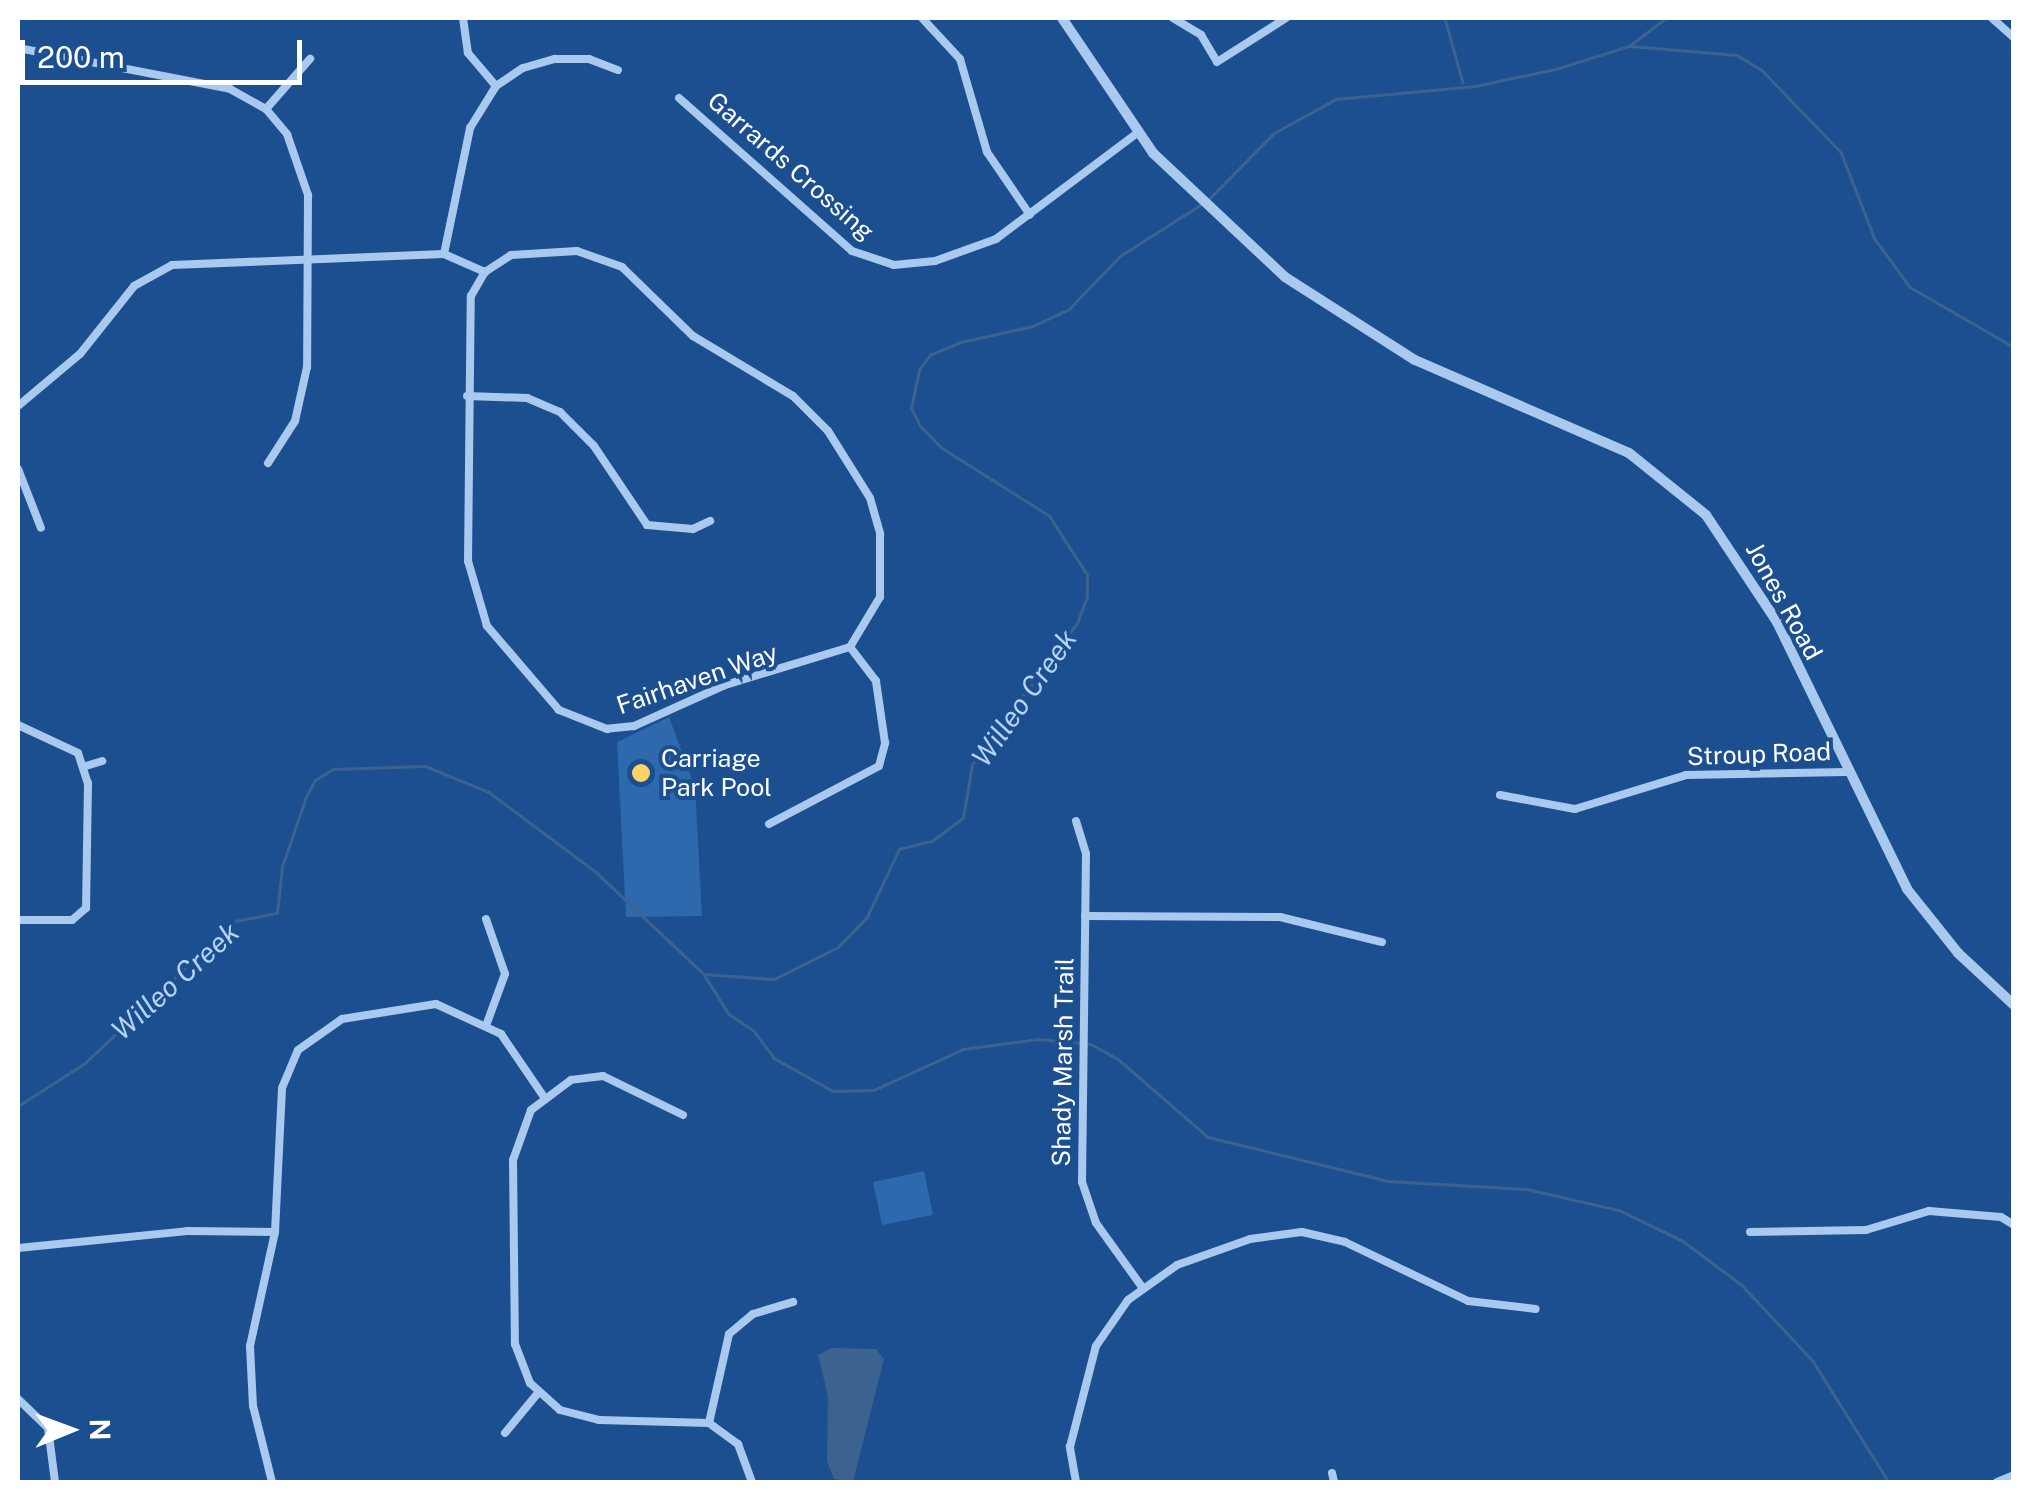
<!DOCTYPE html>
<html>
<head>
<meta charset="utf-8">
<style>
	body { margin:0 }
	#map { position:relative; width:2031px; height:1500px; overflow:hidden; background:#1b4f8f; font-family:"Public Sans",sans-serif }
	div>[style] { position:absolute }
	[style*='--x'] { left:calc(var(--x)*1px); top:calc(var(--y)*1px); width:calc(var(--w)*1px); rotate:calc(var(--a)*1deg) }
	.green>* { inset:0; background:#2e69ad }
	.water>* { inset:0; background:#3c6290 }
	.stream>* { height:2.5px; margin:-1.25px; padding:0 1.25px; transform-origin:1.25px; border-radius:1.25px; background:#3c6290 }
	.minor>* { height:8px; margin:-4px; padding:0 4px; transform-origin:4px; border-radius:4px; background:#a9c9ee }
	.tertiary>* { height:10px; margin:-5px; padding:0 5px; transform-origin:5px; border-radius:5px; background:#a9c9ee }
	.dots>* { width:28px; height:28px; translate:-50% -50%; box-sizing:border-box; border:5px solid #1b4f8f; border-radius:50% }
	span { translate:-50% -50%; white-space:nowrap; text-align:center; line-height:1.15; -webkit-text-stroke:8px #1b4f8f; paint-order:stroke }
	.street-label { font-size:25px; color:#fff }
	.poi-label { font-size:25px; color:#fff }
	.left { translate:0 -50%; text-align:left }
	.water-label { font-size:28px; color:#b5d3f5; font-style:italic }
	.frame { position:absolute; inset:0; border:20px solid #fff; pointer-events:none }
	.north { position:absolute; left:20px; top:1380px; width:100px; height:100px; -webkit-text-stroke:8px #1b4f8f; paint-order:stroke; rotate:89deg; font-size:28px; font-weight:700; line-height:40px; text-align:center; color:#fff }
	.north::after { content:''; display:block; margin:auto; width:35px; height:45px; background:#fff; clip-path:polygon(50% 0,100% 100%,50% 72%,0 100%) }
	.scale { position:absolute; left:20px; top:40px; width:282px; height:45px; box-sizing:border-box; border:5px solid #fff; border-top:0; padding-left:12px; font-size:30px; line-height:35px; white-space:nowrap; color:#fff; -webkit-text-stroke:8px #1b4f8f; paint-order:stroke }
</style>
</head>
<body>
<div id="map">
	<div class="green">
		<i style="clip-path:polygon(669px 717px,695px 787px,702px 916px,626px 917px,617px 742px)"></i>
		<i style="clip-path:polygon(924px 1171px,933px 1215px,882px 1225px,873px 1182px)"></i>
	</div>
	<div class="water">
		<i style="clip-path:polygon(832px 1348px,876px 1349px,884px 1359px,853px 1482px,834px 1479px,827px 1461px,828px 1396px,818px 1355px)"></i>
	</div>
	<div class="stream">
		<i style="--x:1445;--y:18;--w:67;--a:74.5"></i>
		<i style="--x:1631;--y:46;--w:106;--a:4.9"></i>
		<i style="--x:1737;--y:55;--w:29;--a:31"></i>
		<i style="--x:1762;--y:70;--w:114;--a:46.1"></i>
		<i style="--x:1841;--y:152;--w:93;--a:68.7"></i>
		<i style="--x:1875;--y:239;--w:59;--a:53.9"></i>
		<i style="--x:1910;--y:287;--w:120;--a:30"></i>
		<i style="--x:1207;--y:201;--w:95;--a:-45.4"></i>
		<i style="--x:1274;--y:133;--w:71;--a:-28.7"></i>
		<i style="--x:1336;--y:99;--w:140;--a:-5.3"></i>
		<i style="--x:1475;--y:86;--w:83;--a:-11.9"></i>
		<i style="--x:1556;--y:69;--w:77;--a:-17.5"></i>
		<i style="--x:1629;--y:46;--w:46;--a:-37.1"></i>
		<i style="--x:705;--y:976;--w:45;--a:57.7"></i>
		<i style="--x:729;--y:1014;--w:30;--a:34"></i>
		<i style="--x:754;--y:1031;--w:34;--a:53"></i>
		<i style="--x:774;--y:1058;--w:68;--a:29.2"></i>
		<i style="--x:833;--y:1091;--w:41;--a:-1.4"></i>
		<i style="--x:874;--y:1090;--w:98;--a:-24.7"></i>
		<i style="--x:963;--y:1049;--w:76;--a:-7.6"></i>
		<i style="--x:1038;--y:1039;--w:53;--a:5.4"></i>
		<i style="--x:1091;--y:1044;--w:31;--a:29"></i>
		<i style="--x:1118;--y:1059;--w:119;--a:40.9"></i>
		<i style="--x:1208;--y:1137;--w:185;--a:13.7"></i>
		<i style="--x:1388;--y:1181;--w:139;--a:3.3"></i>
		<i style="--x:1527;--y:1189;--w:94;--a:12.9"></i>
		<i style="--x:1619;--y:1210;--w:71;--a:25.8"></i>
		<i style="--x:1683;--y:1241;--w:74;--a:36.7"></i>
		<i style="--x:1742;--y:1285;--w:104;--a:46.9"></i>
		<i style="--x:1813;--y:1361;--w:143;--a:57.9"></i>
		<i style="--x:18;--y:1106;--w:80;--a:-32.7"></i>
		<i style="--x:85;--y:1063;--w:207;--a:-43.4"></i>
		<i style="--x:235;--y:921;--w:43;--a:-10.8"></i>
		<i style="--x:277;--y:913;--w:46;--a:-83.8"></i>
		<i style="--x:282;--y:867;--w:74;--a:-71.1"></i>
		<i style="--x:306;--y:797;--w:19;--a:-62"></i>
		<i style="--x:315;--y:780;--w:21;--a:-31"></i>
		<i style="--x:333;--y:769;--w:92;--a:-1.9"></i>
		<i style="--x:425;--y:766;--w:69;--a:22.1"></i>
		<i style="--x:489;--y:792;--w:134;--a:36.8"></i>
		<i style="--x:596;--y:872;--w:149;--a:43.4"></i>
		<i style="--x:704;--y:974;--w:70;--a:4.1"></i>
		<i style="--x:774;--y:979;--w:72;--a:-26.6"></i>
		<i style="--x:838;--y:947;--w:42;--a:-46"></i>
		<i style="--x:867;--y:917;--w:75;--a:-64.8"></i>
		<i style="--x:899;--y:849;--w:34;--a:-14"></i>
		<i style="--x:932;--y:841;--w:39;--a:-37"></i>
		<i style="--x:963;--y:818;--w:54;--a:-80.4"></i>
		<i style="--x:972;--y:765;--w:177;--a:-53.5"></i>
		<i style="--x:1077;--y:623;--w:28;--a:-69"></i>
		<i style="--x:1087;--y:597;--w:22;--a:-90"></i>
		<i style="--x:1087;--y:575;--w:70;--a:-122.8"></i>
		<i style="--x:1049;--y:516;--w:128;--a:-147.8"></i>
		<i style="--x:941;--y:448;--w:30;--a:-134"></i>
		<i style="--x:920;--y:426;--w:20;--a:-117"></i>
		<i style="--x:911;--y:408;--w:39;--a:-78"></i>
		<i style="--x:919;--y:370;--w:19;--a:-54"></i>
		<i style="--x:930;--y:355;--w:34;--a:-23"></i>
		<i style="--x:961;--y:342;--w:74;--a:-12.5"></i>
		<i style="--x:1033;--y:326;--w:40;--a:-25"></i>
		<i style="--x:1069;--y:309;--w:74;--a:-46.1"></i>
		<i style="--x:1120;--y:256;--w:95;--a:-32.5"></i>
	</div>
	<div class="minor">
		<i style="--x:463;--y:18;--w:35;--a:82"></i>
		<i style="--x:468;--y:53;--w:43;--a:49.7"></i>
		<i style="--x:922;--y:18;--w:56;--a:47.2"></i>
		<i style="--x:960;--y:59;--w:97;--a:73.8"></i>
		<i style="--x:987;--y:152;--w:76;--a:55.7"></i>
		<i style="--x:1173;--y:18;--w:33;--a:31"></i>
		<i style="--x:1201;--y:35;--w:31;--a:59"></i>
		<i style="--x:1217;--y:62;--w:82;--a:-32.5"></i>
		<i style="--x:1992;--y:18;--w:30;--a:42"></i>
		<i style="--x:18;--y:48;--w:216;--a:10.9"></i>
		<i style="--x:230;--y:89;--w:41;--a:29.1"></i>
		<i style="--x:266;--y:109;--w:33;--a:50"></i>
		<i style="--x:287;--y:134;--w:65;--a:71"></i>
		<i style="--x:308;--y:195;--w:172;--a:90.3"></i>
		<i style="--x:307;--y:367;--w:55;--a:102.5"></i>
		<i style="--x:295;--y:421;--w:50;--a:122.7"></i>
		<i style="--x:679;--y:98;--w:231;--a:41.5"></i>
		<i style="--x:852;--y:251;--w:44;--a:18.4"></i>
		<i style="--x:894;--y:265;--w:41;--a:-5.6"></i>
		<i style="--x:935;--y:261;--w:65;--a:-19.8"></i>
		<i style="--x:996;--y:239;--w:176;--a:-36.9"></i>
		<i style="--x:266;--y:109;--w:67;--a:-48.7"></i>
		<i style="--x:577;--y:251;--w:48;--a:19.6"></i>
		<i style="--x:622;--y:267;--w:99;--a:44.2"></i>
		<i style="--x:693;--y:336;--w:117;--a:31"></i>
		<i style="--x:793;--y:396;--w:49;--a:45"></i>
		<i style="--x:828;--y:431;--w:79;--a:57.9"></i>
		<i style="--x:870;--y:498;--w:37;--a:74"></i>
		<i style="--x:880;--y:534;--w:63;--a:90"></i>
		<i style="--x:880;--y:597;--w:58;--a:121"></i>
		<i style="--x:850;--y:647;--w:131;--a:163.1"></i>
		<i style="--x:725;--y:685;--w:100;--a:155.7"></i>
		<i style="--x:634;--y:726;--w:27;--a:174"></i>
		<i style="--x:607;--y:729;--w:52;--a:-158.4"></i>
		<i style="--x:559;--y:710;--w:111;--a:-130.6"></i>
		<i style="--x:487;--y:626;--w:68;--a:-106.3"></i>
		<i style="--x:468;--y:561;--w:265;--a:-89.4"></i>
		<i style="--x:471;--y:296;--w:28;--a:-60"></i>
		<i style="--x:485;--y:272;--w:31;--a:-33"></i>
		<i style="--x:511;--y:255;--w:66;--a:-3.5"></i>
		<i style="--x:444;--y:254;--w:129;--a:-78.3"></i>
		<i style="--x:470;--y:128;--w:49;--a:-58.2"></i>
		<i style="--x:496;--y:86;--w:32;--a:-34"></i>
		<i style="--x:523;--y:68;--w:33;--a:-16"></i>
		<i style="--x:555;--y:59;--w:34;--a:0"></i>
		<i style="--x:589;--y:59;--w:31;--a:21"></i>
		<i style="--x:467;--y:396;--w:60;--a:1.9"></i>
		<i style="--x:527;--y:398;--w:36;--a:23"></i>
		<i style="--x:560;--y:412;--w:48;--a:45"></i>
		<i style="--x:594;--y:446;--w:95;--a:56.1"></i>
		<i style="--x:647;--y:525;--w:46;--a:5"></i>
		<i style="--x:693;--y:529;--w:19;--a:-25"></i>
		<i style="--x:18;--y:406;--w:81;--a:-40"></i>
		<i style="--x:80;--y:354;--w:87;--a:-51.5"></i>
		<i style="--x:134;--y:286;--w:43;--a:-28.9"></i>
		<i style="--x:172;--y:265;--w:272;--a:-2.3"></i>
		<i style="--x:444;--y:254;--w:45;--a:23.7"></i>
		<i style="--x:18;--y:469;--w:63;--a:68.7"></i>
		<i style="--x:18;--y:725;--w:66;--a:25"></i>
		<i style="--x:78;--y:753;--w:32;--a:72"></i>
		<i style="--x:88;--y:783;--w:125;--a:90.9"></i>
		<i style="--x:86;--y:908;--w:18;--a:139"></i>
		<i style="--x:72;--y:920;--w:54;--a:180"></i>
		<i style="--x:86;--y:766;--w:17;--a:-17"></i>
		<i style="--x:1500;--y:795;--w:76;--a:10.6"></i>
		<i style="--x:1575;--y:809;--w:116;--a:-17"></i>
		<i style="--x:1686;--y:775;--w:161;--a:-1.1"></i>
		<i style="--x:1076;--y:821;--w:34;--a:73"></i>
		<i style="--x:1086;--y:854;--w:328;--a:90.7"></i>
		<i style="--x:1082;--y:1182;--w:43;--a:71.1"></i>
		<i style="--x:1096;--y:1223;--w:79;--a:54.3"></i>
		<i style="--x:769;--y:824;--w:124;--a:-27.8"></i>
		<i style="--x:879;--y:766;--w:24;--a:-75"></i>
		<i style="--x:885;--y:743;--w:63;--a:-98.3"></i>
		<i style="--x:876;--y:681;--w:43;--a:-127.4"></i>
		<i style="--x:1085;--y:916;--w:195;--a:0.3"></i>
		<i style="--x:1280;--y:917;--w:105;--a:13.8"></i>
		<i style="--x:486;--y:919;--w:58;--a:70.9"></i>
		<i style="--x:505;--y:974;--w:52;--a:110.2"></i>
		<i style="--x:683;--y:1115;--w:89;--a:-154"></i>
		<i style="--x:603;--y:1076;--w:32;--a:173"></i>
		<i style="--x:571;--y:1080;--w:50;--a:143.1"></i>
		<i style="--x:531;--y:1110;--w:53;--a:109.8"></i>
		<i style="--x:513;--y:1160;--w:184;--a:89.4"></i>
		<i style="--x:515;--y:1344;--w:42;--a:69"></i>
		<i style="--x:530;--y:1383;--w:40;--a:42"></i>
		<i style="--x:560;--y:1410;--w:40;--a:14.4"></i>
		<i style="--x:599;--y:1420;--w:110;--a:1.6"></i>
		<i style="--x:709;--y:1423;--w:36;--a:36"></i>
		<i style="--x:738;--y:1444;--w:40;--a:69.8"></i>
		<i style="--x:1750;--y:1232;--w:116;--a:-1"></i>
		<i style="--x:1866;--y:1230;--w:66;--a:-16.8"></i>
		<i style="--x:1929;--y:1211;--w:72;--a:4.8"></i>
		<i style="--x:2001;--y:1217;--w:15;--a:32"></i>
		<i style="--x:18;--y:1248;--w:170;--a:-5.7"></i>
		<i style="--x:187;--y:1231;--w:88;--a:0.7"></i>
		<i style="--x:18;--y:1399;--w:42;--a:44"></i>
		<i style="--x:48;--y:1428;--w:54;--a:82.6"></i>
		<i style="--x:709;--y:1423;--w:91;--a:-77.3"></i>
		<i style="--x:729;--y:1334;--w:31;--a:-40"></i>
		<i style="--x:753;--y:1314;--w:42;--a:-16.7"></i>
		<i style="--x:505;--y:1433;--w:52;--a:-50.5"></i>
		<i style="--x:1332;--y:1473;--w:9;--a:77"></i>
		<i style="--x:272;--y:1482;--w:78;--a:-104"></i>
		<i style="--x:253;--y:1406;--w:60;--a:-92.9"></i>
		<i style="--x:250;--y:1346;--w:117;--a:-77.6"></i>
		<i style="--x:275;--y:1232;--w:144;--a:-87.2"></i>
		<i style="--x:282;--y:1088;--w:41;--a:-67.2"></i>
		<i style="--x:298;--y:1050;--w:54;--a:-35.2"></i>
		<i style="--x:342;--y:1019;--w:95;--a:-9.1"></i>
		<i style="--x:436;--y:1004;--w:72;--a:24.8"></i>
		<i style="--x:501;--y:1034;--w:76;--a:55.7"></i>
		<i style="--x:1076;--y:1482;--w:36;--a:-100"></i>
		<i style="--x:1070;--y:1447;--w:104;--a:-75.6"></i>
		<i style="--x:1096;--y:1346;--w:56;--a:-55.2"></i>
		<i style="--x:1128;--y:1300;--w:60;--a:-35.5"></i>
		<i style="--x:1177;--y:1265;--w:77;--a:-19.6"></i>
		<i style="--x:1250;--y:1239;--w:52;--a:-7.7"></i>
		<i style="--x:1302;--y:1232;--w:44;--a:13.1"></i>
		<i style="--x:1345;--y:1242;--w:136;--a:25.6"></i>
		<i style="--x:1468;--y:1301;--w:68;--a:6.7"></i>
		<i style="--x:1997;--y:1482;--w:18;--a:-22"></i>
	</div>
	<div class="tertiary">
		<i style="--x:1062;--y:18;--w:163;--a:56"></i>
		<i style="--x:1153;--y:153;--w:181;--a:43.2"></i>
		<i style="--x:1285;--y:277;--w:154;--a:32.6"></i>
		<i style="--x:1415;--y:360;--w:233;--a:23.5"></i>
		<i style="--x:1629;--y:453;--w:99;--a:38.8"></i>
		<i style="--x:1706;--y:515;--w:128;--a:56.4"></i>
		<i style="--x:1777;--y:622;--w:297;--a:64"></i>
		<i style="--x:1907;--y:889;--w:82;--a:51.4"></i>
		<i style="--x:1958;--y:953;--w:76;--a:42.9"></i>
	</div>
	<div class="dots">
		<i style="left:641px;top:773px;background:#ffd166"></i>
	</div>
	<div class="street-label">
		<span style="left:791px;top:166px;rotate:41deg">Garrards Crossing</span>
		<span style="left:1784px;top:601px;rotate:61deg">Jones Road</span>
		<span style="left:697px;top:679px;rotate:-19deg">Fairhaven Way</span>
		<span style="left:1759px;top:754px;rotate:-2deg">Stroup Road</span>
		<span style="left:1063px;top:1062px;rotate:-89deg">Shady Marsh Trail</span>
	</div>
	<div class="poi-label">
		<span class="left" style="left:661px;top:773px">Carriage<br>Park Pool</span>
	</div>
	<div class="water-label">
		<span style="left:1024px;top:698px;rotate:-55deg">Willeo Creek</span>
		<span style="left:175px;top:981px;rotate:-42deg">Willeo Creek</span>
	</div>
	<div class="frame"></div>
	<div class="north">N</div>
	<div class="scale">200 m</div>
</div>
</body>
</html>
